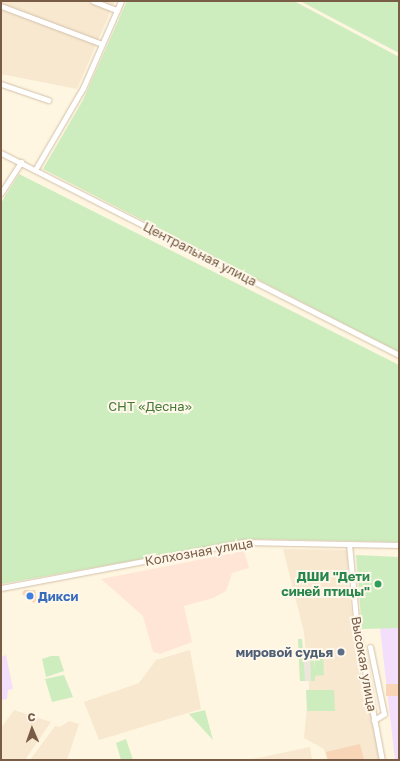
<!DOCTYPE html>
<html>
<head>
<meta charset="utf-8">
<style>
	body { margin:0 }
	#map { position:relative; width:400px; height:761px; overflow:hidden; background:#fff6e1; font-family:"Golos Text",sans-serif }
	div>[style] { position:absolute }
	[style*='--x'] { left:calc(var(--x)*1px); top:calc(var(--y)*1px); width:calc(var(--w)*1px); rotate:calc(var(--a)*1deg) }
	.residential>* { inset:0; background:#f7e8cf }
	.commercial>* { inset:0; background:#ffe5d5 }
	.industrial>* { inset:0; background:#ede6dd }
	.education>* { inset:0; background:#f3defb }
	.green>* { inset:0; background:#cdedbe }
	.building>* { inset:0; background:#f7d5b6 }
	.roads { filter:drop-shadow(0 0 1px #d3c0a9) drop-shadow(0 0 1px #d3c0a9) }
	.minor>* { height:5px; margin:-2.5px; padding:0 2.5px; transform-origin:2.5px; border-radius:2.5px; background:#fff }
	.dots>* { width:11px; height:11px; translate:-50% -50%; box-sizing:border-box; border:2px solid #fff8ea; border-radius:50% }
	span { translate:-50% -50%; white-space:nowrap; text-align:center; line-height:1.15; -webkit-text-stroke:4px #fff8ea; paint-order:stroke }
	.street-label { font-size:13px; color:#785c45 }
	.park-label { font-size:13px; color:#477a39 }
	.leisure-label { font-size:13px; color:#27864d; font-weight:700 }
	.right { translate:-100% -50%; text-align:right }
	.shop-label { font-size:13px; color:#366cbe; font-weight:700 }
	.left { translate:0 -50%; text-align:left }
	.service-label { font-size:13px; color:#4e5e75; font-weight:700 }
	.frame { position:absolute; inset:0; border:2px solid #785c45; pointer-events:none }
	.north { position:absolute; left:12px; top:709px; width:40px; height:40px; -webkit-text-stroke:3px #fff8ea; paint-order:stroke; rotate:358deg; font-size:11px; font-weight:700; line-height:16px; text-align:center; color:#785c45 }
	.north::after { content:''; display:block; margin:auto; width:14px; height:18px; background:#785c45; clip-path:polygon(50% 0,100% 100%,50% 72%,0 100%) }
</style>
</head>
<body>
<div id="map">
	<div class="residential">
		<i style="clip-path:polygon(1px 1px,115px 1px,77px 89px,1px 74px)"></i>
		<i style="clip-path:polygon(283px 549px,347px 550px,349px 594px,360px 670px,381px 760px,327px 760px,324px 749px,304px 738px,309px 687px,304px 632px)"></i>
		<i style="clip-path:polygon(190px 650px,201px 709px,99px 740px,84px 702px,139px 683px,156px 660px)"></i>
		<i style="clip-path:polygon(14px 710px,51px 722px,25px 760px,1px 760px,1px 728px)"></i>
		<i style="clip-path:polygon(69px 721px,79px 724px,67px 760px,30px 760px,55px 726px,60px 727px)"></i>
		<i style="clip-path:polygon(310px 747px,312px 760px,248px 760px)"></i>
	</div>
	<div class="commercial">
		<i style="clip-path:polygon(244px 551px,249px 568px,232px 573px,226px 591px,213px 598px,184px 606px,192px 642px,160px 654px,153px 652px,143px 616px,101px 579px)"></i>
	</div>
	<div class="industrial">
		<i style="clip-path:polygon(298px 639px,302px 639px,303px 653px,313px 653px,315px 681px,300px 681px)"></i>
	</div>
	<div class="education">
		<i style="clip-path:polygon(380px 628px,399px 628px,399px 760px,395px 760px)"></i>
		<i style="clip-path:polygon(6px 655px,13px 689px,8px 690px,7px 699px,1px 700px,1px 657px)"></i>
	</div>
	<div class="green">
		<i style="clip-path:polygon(127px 1px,294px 1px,399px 57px,399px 352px,43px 169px,83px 100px)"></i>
		<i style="clip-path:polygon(300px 1px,399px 1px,399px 53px)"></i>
		<i style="clip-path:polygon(19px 174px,399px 365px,399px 542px,255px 539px,1px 584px,1px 203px)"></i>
		<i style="clip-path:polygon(356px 555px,399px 557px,399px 628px,362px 629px)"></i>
		<i style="clip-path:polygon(298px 639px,302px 639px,305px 681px,300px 681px)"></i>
		<i style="clip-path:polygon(323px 651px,324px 675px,315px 676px,315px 681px,311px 681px,310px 653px,313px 653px,315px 670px,315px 652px)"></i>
		<i style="clip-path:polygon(51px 656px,59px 656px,64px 671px,46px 677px,42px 659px)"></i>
		<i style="clip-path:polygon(64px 675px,73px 697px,52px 702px,45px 679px)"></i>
		<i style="clip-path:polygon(306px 690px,334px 690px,335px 711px,307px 711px)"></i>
		<i style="clip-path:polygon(205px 710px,213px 740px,189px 714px)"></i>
		<i style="clip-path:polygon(126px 739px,133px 760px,121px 760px,116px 743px)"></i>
	</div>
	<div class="building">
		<i style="clip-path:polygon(24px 590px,35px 590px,37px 599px,34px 603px,22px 594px)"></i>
		<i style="clip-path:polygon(386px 684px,399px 684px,399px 696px,386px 696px)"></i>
		<i style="clip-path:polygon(360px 744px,364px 760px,328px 760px,326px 752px)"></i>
	</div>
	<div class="roads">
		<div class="minor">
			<i style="--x:93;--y:1;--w:26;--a:21"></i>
			<i style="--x:1;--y:6;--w:108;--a:20.6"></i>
			<i style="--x:1;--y:84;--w:50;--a:18.8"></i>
			<i style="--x:1;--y:153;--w:446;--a:26.9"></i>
			<i style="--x:35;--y:170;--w:95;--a:-59.7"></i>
			<i style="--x:83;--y:88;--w:95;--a:-66.4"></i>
			<i style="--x:1;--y:193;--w:37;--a:-57"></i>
			<i style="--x:349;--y:544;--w:84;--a:84.6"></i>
			<i style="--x:357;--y:628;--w:134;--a:79.3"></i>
			<i style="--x:1;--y:588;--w:247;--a:-10.7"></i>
			<i style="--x:244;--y:542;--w:155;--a:1.1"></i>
			<i style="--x:370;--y:647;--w:68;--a:78.2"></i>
			<i style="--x:384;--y:714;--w:12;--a:149"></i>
		</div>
	</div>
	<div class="dots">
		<i style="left:378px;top:584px;background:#2e9e5b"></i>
		<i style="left:30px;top:596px;background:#3f7fe0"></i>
		<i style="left:341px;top:652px;background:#5c6f8a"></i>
	</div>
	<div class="street-label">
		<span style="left:200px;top:254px;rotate:27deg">Центральная улица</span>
		<span style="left:199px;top:552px;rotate:-10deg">Колхозная улица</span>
		<span style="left:364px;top:664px;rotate:80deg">Высокая улица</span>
	</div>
	<div class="park-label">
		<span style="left:150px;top:406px">СНТ «Десна»</span>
	</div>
	<div class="leisure-label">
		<span class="right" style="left:370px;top:584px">ДШИ "Дети<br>синей птицы"</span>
	</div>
	<div class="shop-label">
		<span class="left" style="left:38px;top:596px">Дикси</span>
	</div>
	<div class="service-label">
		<span class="right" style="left:333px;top:652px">мировой судья</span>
	</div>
	<div class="frame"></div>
	<div class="north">С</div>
</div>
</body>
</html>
